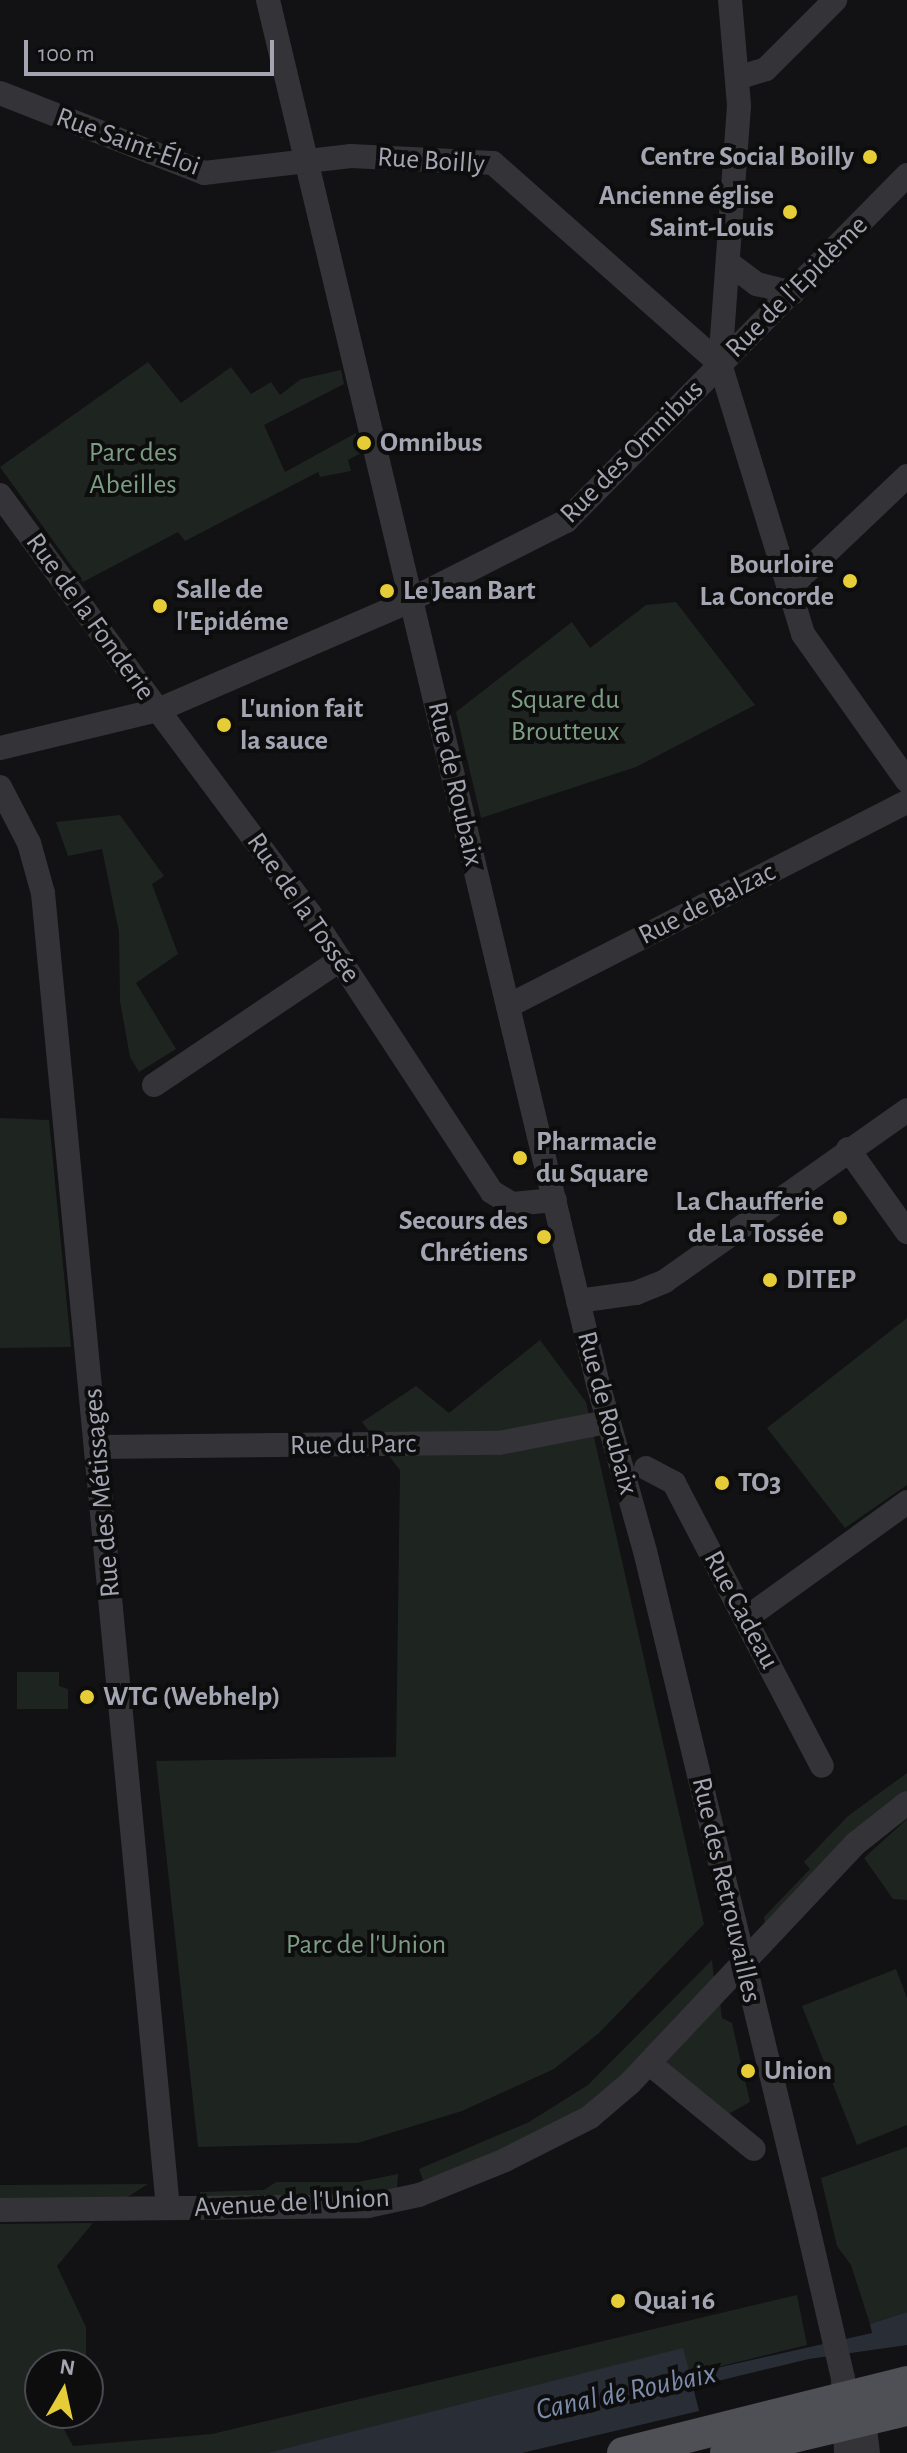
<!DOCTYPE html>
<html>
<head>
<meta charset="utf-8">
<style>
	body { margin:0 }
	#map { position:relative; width:907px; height:2453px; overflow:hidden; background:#121113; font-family:"Alegreya Sans",sans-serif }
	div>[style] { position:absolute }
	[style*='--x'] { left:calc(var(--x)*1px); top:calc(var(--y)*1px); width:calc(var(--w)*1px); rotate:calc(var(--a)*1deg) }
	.green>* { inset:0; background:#1e2520 }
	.water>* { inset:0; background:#292d36 }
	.minor>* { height:24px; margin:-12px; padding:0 12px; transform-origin:12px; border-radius:12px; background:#333338 }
	.major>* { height:32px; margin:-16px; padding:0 16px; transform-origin:16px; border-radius:16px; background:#4f4f56 }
	.dots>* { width:22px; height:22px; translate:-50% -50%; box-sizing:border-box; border:4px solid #0d0d0e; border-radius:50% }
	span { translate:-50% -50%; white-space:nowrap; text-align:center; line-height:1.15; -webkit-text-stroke:8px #0d0d0e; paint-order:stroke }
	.street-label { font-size:28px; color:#a4a5b3 }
	.poi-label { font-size:28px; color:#a4a5b3; font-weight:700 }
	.right { translate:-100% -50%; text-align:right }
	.left { translate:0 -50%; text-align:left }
	.park-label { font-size:28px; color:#7c9d84 }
	.water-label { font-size:30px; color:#7c8cac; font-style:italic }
	.north { position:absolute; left:24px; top:2349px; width:80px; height:80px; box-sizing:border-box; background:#0d0d0e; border:2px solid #494a50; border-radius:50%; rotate:9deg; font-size:22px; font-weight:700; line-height:32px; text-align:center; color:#a4a5b3 }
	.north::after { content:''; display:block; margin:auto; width:28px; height:36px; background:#e6cd37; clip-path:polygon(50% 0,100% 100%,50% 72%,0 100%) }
	.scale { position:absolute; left:24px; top:40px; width:250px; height:36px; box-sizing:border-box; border:4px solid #a4a5b3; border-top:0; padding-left:10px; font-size:24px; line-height:28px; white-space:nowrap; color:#a4a5b3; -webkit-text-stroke:6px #0d0d0e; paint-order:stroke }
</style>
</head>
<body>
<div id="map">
	<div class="green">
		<i style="clip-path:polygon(148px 362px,181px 403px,231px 367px,251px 394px,271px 382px,280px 395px,301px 379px,341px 370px,344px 384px,264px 425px,285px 472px,356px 433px,361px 453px,348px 460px,351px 471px,320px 477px,318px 472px,185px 541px,178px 532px,83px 582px,0 467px)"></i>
		<i style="clip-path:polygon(676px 602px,755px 705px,636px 767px,481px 818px,456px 712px,572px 622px,590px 648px,646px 605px)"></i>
		<i style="clip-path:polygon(120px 815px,164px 876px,152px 884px,178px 954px,136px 983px,176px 1049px,139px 1072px,130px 1057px,120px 1001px,119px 932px,102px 849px,68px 856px,56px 822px)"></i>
		<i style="clip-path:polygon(0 1118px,49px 1120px,71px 1347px,0 1348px)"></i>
		<i style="clip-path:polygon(907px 1318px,907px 1485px,845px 1528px,767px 1428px)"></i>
		<i style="clip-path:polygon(540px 1340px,586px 1402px,704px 1924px,599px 2033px,554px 2069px,462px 2111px,358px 2143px,198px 2147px,156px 1761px,396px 1757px,400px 1470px,362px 1422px,416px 1386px,449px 1413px)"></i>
		<i style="clip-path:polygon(17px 1672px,59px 1672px,59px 1686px,68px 1689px,68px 1709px,17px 1709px)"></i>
		<i style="clip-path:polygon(907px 1773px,907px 1791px,765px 1927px,764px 1917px,810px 1869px,804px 1862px,848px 1816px)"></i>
		<i style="clip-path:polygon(907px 1819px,907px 1900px,893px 1899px,864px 1858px)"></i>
		<i style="clip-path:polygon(712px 1960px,714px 1979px,615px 2085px,572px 2119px,424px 2183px,419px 2169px,529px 2122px,588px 2085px)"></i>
		<i style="clip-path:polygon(896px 1969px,907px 1998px,907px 2125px,857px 2145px,802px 2006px)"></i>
		<i style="clip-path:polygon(720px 2002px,722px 2018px,732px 2023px,750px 2102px,725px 2116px,666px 2062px)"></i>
		<i style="clip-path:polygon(907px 2147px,907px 2312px,870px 2324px,851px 2265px,837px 2246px,821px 2178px)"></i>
		<i style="clip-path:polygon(398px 2174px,397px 2191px,359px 2198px,200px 2199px,200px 2192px,264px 2190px,276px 2182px,358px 2182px)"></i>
		<i style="clip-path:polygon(148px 2184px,123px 2200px,0 2201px,0 2185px)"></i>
		<i style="clip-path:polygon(93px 2223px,57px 2266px,86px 2327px,86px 2358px,82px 2365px,40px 2365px,40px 2413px,55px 2413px,73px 2446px,212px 2434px,797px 2295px,807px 2345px,689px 2374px,682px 2349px,267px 2453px,0 2453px,0 2224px)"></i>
	</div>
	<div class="water">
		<i style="clip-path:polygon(907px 2312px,907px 2345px,809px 2359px,693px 2387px,699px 2411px,522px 2453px,267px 2453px,683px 2348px,690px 2374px,872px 2333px,870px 2324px)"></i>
	</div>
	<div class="minor">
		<i style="--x:268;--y:0;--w:1423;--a:76.59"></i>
		<i style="--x:598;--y:1384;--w:173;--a:74.3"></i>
		<i style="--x:645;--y:1551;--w:683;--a:76.45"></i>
		<i style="--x:805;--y:2215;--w:167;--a:76.9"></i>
		<i style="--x:843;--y:2378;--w:75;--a:87.7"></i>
		<i style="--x:730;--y:0;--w:106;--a:85.1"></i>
		<i style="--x:739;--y:106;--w:259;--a:94.2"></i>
		<i style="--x:720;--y:364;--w:282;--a:72.9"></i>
		<i style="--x:803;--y:634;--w:180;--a:54.7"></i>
		<i style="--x:737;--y:78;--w:30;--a:-17"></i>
		<i style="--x:766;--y:69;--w:98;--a:-45"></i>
		<i style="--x:0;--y:93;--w:219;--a:21.4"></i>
		<i style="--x:204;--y:173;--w:148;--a:-6.6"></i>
		<i style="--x:351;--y:156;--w:142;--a:2.8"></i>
		<i style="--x:493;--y:163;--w:303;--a:41.5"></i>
		<i style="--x:730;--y:264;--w:34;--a:37"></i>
		<i style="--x:757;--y:284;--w:37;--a:14"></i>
		<i style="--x:0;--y:495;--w:267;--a:53.7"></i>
		<i style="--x:158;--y:710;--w:259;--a:-23.4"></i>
		<i style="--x:396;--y:607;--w:191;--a:-26.8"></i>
		<i style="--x:566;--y:521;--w:486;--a:-45.4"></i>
		<i style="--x:788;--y:589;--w:164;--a:-43.5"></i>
		<i style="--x:0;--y:748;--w:163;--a:-13.5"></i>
		<i style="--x:158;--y:710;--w:254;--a:53.3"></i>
		<i style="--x:310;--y:914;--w:332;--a:56.8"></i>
		<i style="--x:492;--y:1192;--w:23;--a:31"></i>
		<i style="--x:512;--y:1204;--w:43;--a:-5.3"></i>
		<i style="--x:0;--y:787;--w:63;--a:62.6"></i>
		<i style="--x:29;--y:843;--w:52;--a:74.4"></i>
		<i style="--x:43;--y:893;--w:1321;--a:84.57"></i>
		<i style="--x:508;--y:1006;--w:448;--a:-27.1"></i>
		<i style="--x:154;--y:1085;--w:224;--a:-33.9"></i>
		<i style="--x:848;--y:1149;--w:102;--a:54.6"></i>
		<i style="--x:578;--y:1301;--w:59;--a:-7.9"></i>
		<i style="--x:636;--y:1293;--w:31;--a:-22"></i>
		<i style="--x:665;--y:1281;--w:296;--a:-35.2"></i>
		<i style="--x:98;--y:1447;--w:401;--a:-0.6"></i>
		<i style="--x:499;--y:1443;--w:110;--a:-11"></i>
		<i style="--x:646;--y:1468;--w:32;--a:28"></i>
		<i style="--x:674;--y:1483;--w:319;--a:62.4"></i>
		<i style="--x:745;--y:1619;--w:200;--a:-35.8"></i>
		<i style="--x:650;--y:2064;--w:134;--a:39.3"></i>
		<i style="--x:0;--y:2210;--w:368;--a:-0.6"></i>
		<i style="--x:368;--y:2206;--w:52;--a:-12.2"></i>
		<i style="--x:419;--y:2195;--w:93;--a:-22.1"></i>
		<i style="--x:505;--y:2160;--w:95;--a:-26.8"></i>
		<i style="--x:590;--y:2117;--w:52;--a:-40.4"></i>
		<i style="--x:630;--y:2083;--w:328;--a:-46.7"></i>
		<i style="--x:855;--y:1844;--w:66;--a:-38.3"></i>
		<i style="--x:862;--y:2403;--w:50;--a:83.2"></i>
	</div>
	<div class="major">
		<i style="--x:623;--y:2453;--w:293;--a:-14"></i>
		<i style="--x:726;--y:2453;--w:186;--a:-13.4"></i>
	</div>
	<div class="dots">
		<i style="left:870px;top:157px;background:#e6cd37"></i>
		<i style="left:790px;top:212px;background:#e6cd37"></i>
		<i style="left:364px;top:443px;background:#e6cd37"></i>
		<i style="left:850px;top:581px;background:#e6cd37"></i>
		<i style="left:387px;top:591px;background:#e6cd37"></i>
		<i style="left:160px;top:606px;background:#e6cd37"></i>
		<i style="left:224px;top:725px;background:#e6cd37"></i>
		<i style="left:520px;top:1158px;background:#e6cd37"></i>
		<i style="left:840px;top:1218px;background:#e6cd37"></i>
		<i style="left:544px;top:1237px;background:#e6cd37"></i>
		<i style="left:770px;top:1280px;background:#e6cd37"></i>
		<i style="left:722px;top:1483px;background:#e6cd37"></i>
		<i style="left:87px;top:1697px;background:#e6cd37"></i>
		<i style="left:748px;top:2071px;background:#e6cd37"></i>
		<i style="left:618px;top:2301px;background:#e6cd37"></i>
	</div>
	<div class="street-label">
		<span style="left:128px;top:142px;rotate:20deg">Rue Saint-Éloi</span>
		<span style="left:431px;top:161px;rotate:4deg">Rue Boilly</span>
		<span style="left:797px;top:287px;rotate:-45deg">Rue de l'Epidème</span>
		<span style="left:632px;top:452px;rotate:-45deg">Rue des Omnibus</span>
		<span style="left:90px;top:617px;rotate:54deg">Rue de la Fonderie</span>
		<span style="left:455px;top:784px;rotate:77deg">Rue de Roubaix</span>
		<span style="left:707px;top:904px;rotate:-27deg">Rue de Balzac</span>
		<span style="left:303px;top:908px;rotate:55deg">Rue de la Tossée</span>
		<span style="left:607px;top:1413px;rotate:75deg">Rue de Roubaix</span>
		<span style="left:353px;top:1445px;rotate:-1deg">Rue du Parc</span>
		<span style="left:102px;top:1493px;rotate:-95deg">Rue des Métissages</span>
		<span style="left:741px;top:1610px;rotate:62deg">Rue Cadeau</span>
		<span style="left:726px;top:1890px;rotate:77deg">Rue des Retrouvailles</span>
		<span style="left:292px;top:2203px;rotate:-3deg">Avenue de l'Union</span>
	</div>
	<div class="poi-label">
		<span class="right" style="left:854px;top:157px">Centre Social Boilly</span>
		<span class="right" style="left:774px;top:212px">Ancienne église<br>Saint-Louis</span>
		<span class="left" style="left:380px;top:443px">Omnibus</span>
		<span class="right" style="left:834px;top:581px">Bourloire<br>La Concorde</span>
		<span class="left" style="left:176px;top:606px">Salle de<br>l'Epidéme</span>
		<span class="left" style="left:403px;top:591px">Le Jean Bart</span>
		<span class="left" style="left:240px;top:725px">L'union fait<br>la sauce</span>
		<span class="left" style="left:536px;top:1158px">Pharmacie<br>du Square</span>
		<span class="right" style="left:824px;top:1218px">La Chaufferie<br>de La Tossée</span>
		<span class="right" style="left:528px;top:1237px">Secours des<br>Chrétiens</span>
		<span class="left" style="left:786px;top:1280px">DITEP</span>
		<span class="left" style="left:738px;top:1483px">TO3</span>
		<span class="left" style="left:103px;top:1697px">WTG (Webhelp)</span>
		<span class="left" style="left:764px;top:2071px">Union</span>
		<span class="left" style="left:634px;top:2301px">Quai 16</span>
	</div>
	<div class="park-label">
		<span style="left:133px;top:469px">Parc des<br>Abeilles</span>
		<span style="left:565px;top:716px">Square du<br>Broutteux</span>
		<span style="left:366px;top:1945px">Parc de l'Union</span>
	</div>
	<div class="water-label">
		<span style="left:626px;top:2392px;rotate:-12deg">Canal de Roubaix</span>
	</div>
	<div class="north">N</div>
	<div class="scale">100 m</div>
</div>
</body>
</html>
